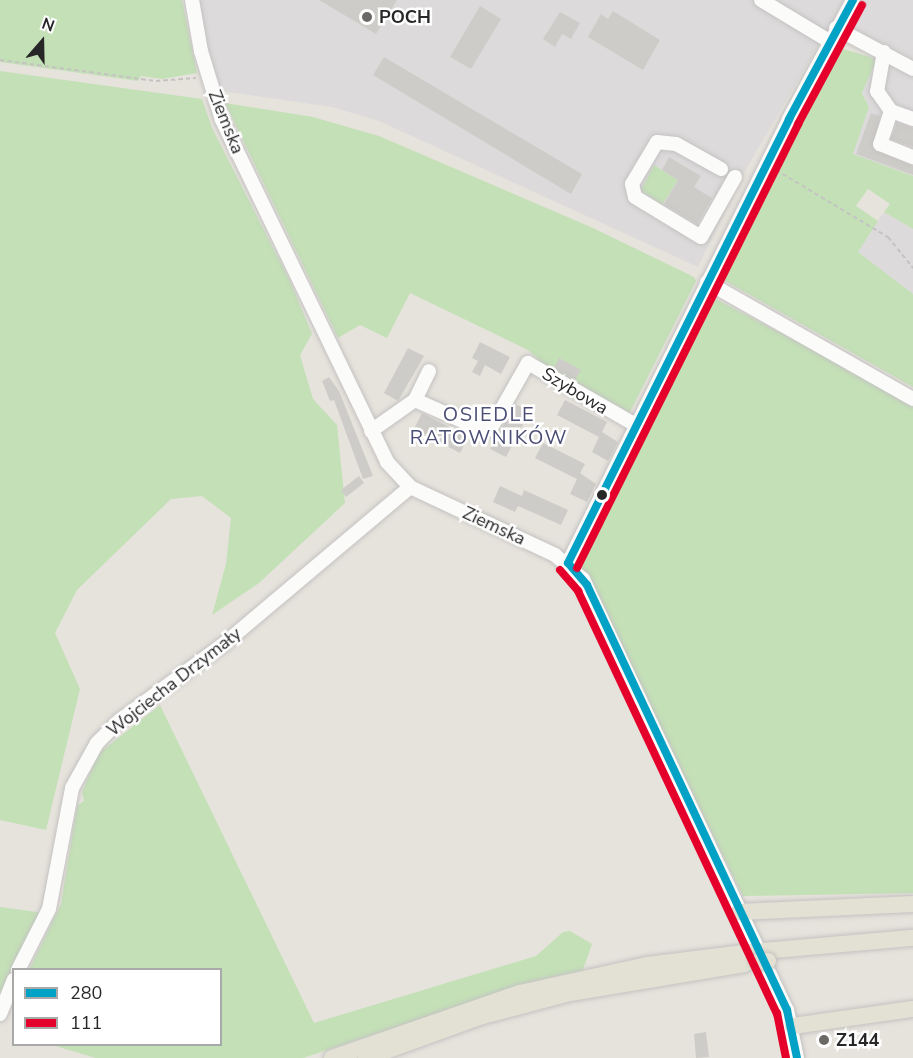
<!DOCTYPE html>
<html>
<head>
<meta charset="utf-8">
<style>
	body { margin:0 }
	#map { position:relative; width:913px; height:1058px; overflow:hidden; background:#e6e3dc; font-family:"Nunito Sans",sans-serif }
	div>[style] { position:absolute }
	[style*='--x'] { left:calc(var(--x)*1px); top:calc(var(--y)*1px); width:calc(var(--w)*1px); rotate:calc(var(--a)*1deg) }
	.industrial>* { inset:0; background:#dddadb }
	.green>* { inset:0; background:#c4e0b7 }
	.building>* { inset:0; background:#ceccc8 }
	.path>* { height:2px; margin-top:-1px; transform-origin:0; background:repeating-linear-gradient(90deg,#c4c3c2 0 4.5px,transparent 0 7.5px) }
	.roads { filter:drop-shadow(0 0 2px #c4c2c2) drop-shadow(0 0 2px #c4c2c2) }
	.minor>* { height:14px; margin:-7px; padding:0 7px; transform-origin:7px; border-radius:7px; background:#fbfbfa }
	.major>* { height:16px; margin:-8px; padding:0 8px; transform-origin:8px; border-radius:8px; background:#e3e1d3 }
	.bridges { filter:drop-shadow(0 0 2px #c3c1bf) drop-shadow(0 0 2px #c3c1bf) }
	.major-bridge>* { height:16px; margin:-8px; padding:0 8px; transform-origin:8px; border-radius:8px; background:#e3e1d3 }
	.bus-1>* { height:8px; margin:-4px; padding:0 4px; transform-origin:4px; border-radius:4px; background:#02a2c6 }
	.bus-2>* { height:8px; margin:-4px; padding:0 4px; transform-origin:4px; border-radius:4px; background:#e4002b }
	.dots>* { width:16px; height:16px; translate:-50% -50%; box-sizing:border-box; border:3px solid #fff; border-radius:50% }
	span { translate:-50% -50%; white-space:nowrap; text-align:center; line-height:1.15; -webkit-text-stroke:5px #fff; paint-order:stroke }
	.poi-label { font-size:18px; color:#272727; font-weight:700 }
	.left { translate:0 -50%; text-align:left }
	.street-label { font-size:18px; color:#272727 }
	.neighbourhood-label { font-size:20px; color:#4b4e75; letter-spacing:1.5px }
	.legend { position:absolute; left:12px; top:968px; width:210px; height:78px; box-sizing:border-box; background:#fff; border:2px solid #a9a9a9; margin:0; padding:8px 10px; list-style:none; font-size:18px; color:#272727 }
	.legend li { display:flex; align-items:center; gap:12px; height:30px }
	.legend b { width:30px; border:2px solid #a9a9a9 }
	.north { position:absolute; left:12px; top:12px; width:60px; height:60px; -webkit-text-stroke:4px #fff; paint-order:stroke; rotate:20deg; font-size:16px; font-weight:700; line-height:24px; text-align:center; color:#272727 }
	.north::after { content:''; display:block; margin:auto; width:21px; height:27px; background:#272727; clip-path:polygon(50% 0,100% 100%,50% 72%,0 100%) }
</style>
</head>
<body>
<div id="map">
	<div class="industrial">
		<i style="clip-path:polygon(198px 0,913px 0,913px 59px,849px 26px,850px 13px,840px 8px,745px 171px,698px 267px,379px 121px,332px 107px,221px 91px,198px 17px)"></i>
		<i style="clip-path:polygon(877px 59px,913px 76px,913px 176px,852px 154px,869px 107px,862px 93px)"></i>
		<i style="clip-path:polygon(884px 212px,913px 229px,913px 294px,857px 252px)"></i>
	</div>
	<div class="green">
		<i style="clip-path:polygon(0 0,182px 0,197px 73px,162px 79px,141px 76px,138px 81px,0 62px)"></i>
		<i style="clip-path:polygon(843px 49px,877px 59px,862px 93px,869px 107px,853px 154px,913px 176px,913px 229px,884px 212px,890px 204px,868px 189px,856px 206px,878px 221px,858px 252px,913px 294px,913px 387px,720px 278px,830px 54px,837px 58px)"></i>
		<i style="clip-path:polygon(0 71px,202px 99px,212px 128px,291px 283px,312px 334px,300px 355px,313px 399px,337px 425px,345px 503px,259px 583px,212px 615px,226px 564px,231px 518px,202px 496px,171px 499px,77px 590px,55px 633px,80px 689px,46px 830px,0 820px)"></i>
		<i style="clip-path:polygon(225px 103px,313px 117px,379px 136px,593px 228px,694px 277px,696px 281px,629px 414px,549px 369px,528px 350px,410px 293px,387px 338px,360px 325px,338px 338px)"></i>
		<i style="clip-path:polygon(654px 165px,678px 180px,662px 205px,641px 190px)"></i>
		<i style="clip-path:polygon(710px 296px,913px 402px,913px 893px,743px 896px,578px 564px)"></i>
		<i style="clip-path:polygon(160px 705px,314px 1023px,536px 956px,563px 932px,570px 931px,592px 944px,583px 970px,534px 981px,303px 1058px,96px 1058px,52px 1045px,220px 1044px,220px 970px,29px 970px,61px 904px,77px 806px,84px 801px,82px 792px,98px 754px)"></i>
		<i style="clip-path:polygon(0 907px,44px 913px,0 999px)"></i>
	</div>
	<div class="building">
		<i style="clip-path:polygon(319px 0,397px 0,376px 34px)"></i>
		<i style="clip-path:polygon(480px 6px,501px 19px,471px 69px,450px 57px)"></i>
		<i style="clip-path:polygon(613px 11px,660px 40px,643px 70px,588px 37px,601px 14px,608px 19px)"></i>
		<i style="clip-path:polygon(560px 12px,580px 23px,571px 39px,562px 34px,555px 47px,543px 39px)"></i>
		<i style="clip-path:polygon(384px 57px,582px 174px,571px 194px,373px 75px)"></i>
		<i style="clip-path:polygon(871px 113px,880px 116px,873px 149px,913px 166px,913px 175px,856px 154px)"></i>
		<i style="clip-path:polygon(897px 123px,913px 128px,913px 147px,891px 139px)"></i>
		<i style="clip-path:polygon(669px 157px,701px 176px,694px 187px,712px 198px,697px 224px,664px 204px,678px 180px,662px 170px)"></i>
		<i style="clip-path:polygon(480px 342px,510px 357px,501px 374px,485px 365px,480px 376px,472px 372px,478px 361px,472px 358px)"></i>
		<i style="clip-path:polygon(408px 348px,424px 356px,398px 401px,384px 393px)"></i>
		<i style="clip-path:polygon(559px 358px,581px 370px,575px 380px,554px 368px)"></i>
		<i style="clip-path:polygon(329px 377px,339px 391px,373px 476px,363px 479px,334px 400px,330px 401px,322px 381px)"></i>
		<i style="clip-path:polygon(565px 400px,607px 422px,602px 432px,618px 442px,608px 461px,592px 452px,599px 437px,557px 415px)"></i>
		<i style="clip-path:polygon(515px 404px,530px 411px,506px 457px,490px 449px)"></i>
		<i style="clip-path:polygon(422px 413px,468px 437px,460px 453px,414px 429px)"></i>
		<i style="clip-path:polygon(543px 443px,585px 464px,580px 473px,596px 484px,587px 502px,570px 494px,577px 479px,535px 458px)"></i>
		<i style="clip-path:polygon(359px 476px,364px 483px,346px 497px,341px 490px)"></i>
		<i style="clip-path:polygon(500px 486px,522px 496px,524px 490px,568px 510px,561px 525px,518px 506px,515px 512px,493px 502px)"></i>
		<i style="clip-path:polygon(706px 1032px,709px 1057px,696px 1058px,694px 1034px)"></i>
	</div>
	<div class="path">
		<i style="--x:0;--y:60;--w:157;--a:7.7"></i>
		<i style="--x:156;--y:81;--w:40;--a:-4.3"></i>
		<i style="--x:776;--y:170;--w:131;--a:30.9"></i>
		<i style="--x:888;--y:237;--w:40;--a:51"></i>
	</div>
	<div class="roads">
		<div class="minor">
			<i style="--x:192;--y:0;--w:52;--a:80"></i>
			<i style="--x:201;--y:51;--w:72;--a:73.1"></i>
			<i style="--x:222;--y:120;--w:380;--a:64.2"></i>
			<i style="--x:387;--y:462;--w:34;--a:47"></i>
			<i style="--x:410;--y:487;--w:160;--a:25.1"></i>
			<i style="--x:555;--y:555;--w:37;--a:41"></i>
			<i style="--x:583;--y:579;--w:477;--a:64.7"></i>
			<i style="--x:787;--y:1010;--w:49;--a:78.2"></i>
			<i style="--x:761;--y:0;--w:79;--a:31.1"></i>
			<i style="--x:836;--y:28;--w:87;--a:28"></i>
			<i style="--x:884;--y:52;--w:40;--a:100"></i>
			<i style="--x:877;--y:91;--w:24;--a:55"></i>
			<i style="--x:891;--y:111;--w:23;--a:20"></i>
			<i style="--x:891;--y:111;--w:35;--a:108"></i>
			<i style="--x:880;--y:144;--w:35;--a:22"></i>
			<i style="--x:721;--y:169;--w:51;--a:-150.9"></i>
			<i style="--x:676;--y:144;--w:19;--a:-174"></i>
			<i style="--x:657;--y:142;--w:49;--a:120.8"></i>
			<i style="--x:632;--y:184;--w:13;--a:77"></i>
			<i style="--x:635;--y:197;--w:77;--a:31.2"></i>
			<i style="--x:701;--y:237;--w:69;--a:-60.5"></i>
			<i style="--x:707;--y:282;--w:237;--a:29.6"></i>
			<i style="--x:415;--y:400;--w:32;--a:-64"></i>
			<i style="--x:371;--y:431;--w:54;--a:-35.2"></i>
			<i style="--x:415;--y:400;--w:77;--a:23.9"></i>
			<i style="--x:485;--y:431;--w:7;--a:-27"></i>
			<i style="--x:491;--y:428;--w:75;--a:-60.4"></i>
			<i style="--x:528;--y:363;--w:125;--a:29.9"></i>
			<i style="--x:568;--y:563;--w:496;--a:-63.5"></i>
			<i style="--x:789;--y:119;--w:135;--a:-61.7"></i>
			<i style="--x:18;--y:970;--w:68;--a:-63.1"></i>
			<i style="--x:49;--y:909;--w:123;--a:-79.2"></i>
			<i style="--x:72;--y:788;--w:51;--a:-60.9"></i>
			<i style="--x:97;--y:743;--w:31;--a:-45"></i>
			<i style="--x:119;--y:721;--w:132;--a:-36.3"></i>
			<i style="--x:225;--y:643;--w:242;--a:-40.1"></i>
			<i style="--x:0;--y:1014;--w:37;--a:-68"></i>
		</div>
		<div class="major">
			<i style="--x:739;--y:912;--w:174;--a:-2.6"></i>
			<i style="--x:763;--y:951;--w:151;--a:-5"></i>
			<i style="--x:793;--y:1026;--w:121;--a:-8.1"></i>
			<i style="--x:332;--y:1058;--w:199;--a:-19.1"></i>
			<i style="--x:520;--y:993;--w:130;--a:-12.4"></i>
			<i style="--x:647;--y:965;--w:106;--a:-7.1"></i>
			<i style="--x:366;--y:1058;--w:120;--a:-19.9"></i>
			<i style="--x:479;--y:1017;--w:94;--a:-14.8"></i>
			<i style="--x:570;--y:993;--w:177;--a:-9.4"></i>
		</div>
	</div>
	<div class="bridges">
		<div class="major-bridge">
			<i style="--x:758;--y:962;--w:10;--a:-6"></i>
		</div>
	</div>
	<div class="bus-1">
		<i style="--x:568;--y:563;--w:496;--a:-63.5"></i>
		<i style="--x:789;--y:119;--w:135;--a:-61.7"></i>
		<i style="--x:568;--y:563;--w:29;--a:49"></i>
		<i style="--x:587;--y:585;--w:470;--a:64.8"></i>
		<i style="--x:787;--y:1010;--w:49;--a:78.2"></i>
	</div>
	<div class="bus-2">
		<i style="--x:577;--y:568;--w:496;--a:-63.5"></i>
		<i style="--x:798;--y:124;--w:135;--a:-61.7"></i>
		<i style="--x:560;--y:570;--w:28;--a:49"></i>
		<i style="--x:578;--y:591;--w:467;--a:64.8"></i>
		<i style="--x:777;--y:1013;--w:46;--a:78.7"></i>
	</div>
	<div class="dots">
		<i style="left:367px;top:17px;background:#6a6966"></i>
		<i style="left:602px;top:495px;background:#272727"></i>
		<i style="left:824px;top:1040px;background:#6a6966"></i>
	</div>
	<div class="poi-label">
		<span class="left" style="left:379px;top:17px">POCH</span>
		<span class="left" style="left:836px;top:1040px">Z144</span>
	</div>
	<div class="street-label">
		<span style="left:226px;top:122px;rotate:68deg">Ziemska</span>
		<span style="left:575px;top:391px;rotate:31deg">Szybowa</span>
		<span style="left:494px;top:526px;rotate:25deg">Ziemska</span>
		<span style="left:174px;top:682px;rotate:-38deg">Wojciecha Drzymały</span>
	</div>
	<div class="neighbourhood-label">
		<span style="left:489px;top:426px">OSIEDLE<br>RATOWNIKÓW</span>
	</div>
	<ul class="legend">
	<li><b style="height:8px;background:#02a2c6"></b>280</li>
	<li><b style="height:8px;background:#e4002b"></b>111</li>
	</ul>
	<div class="north">N</div>
</div>
</body>
</html>
